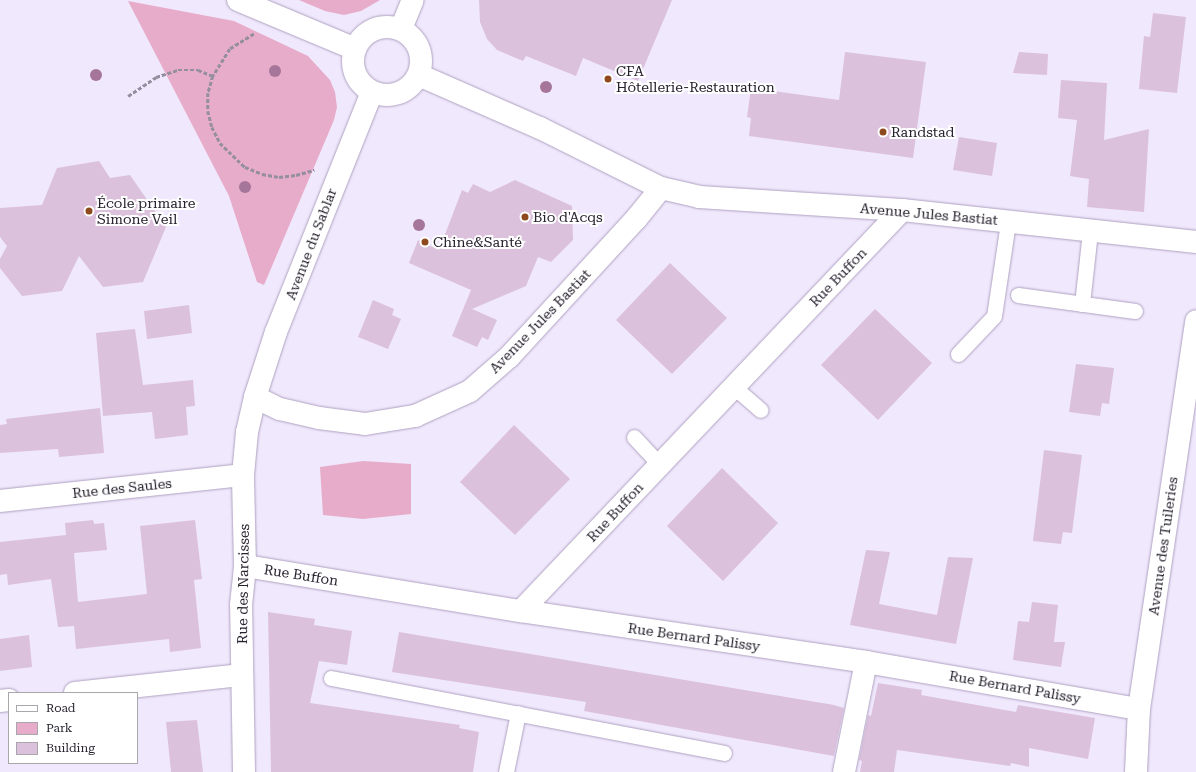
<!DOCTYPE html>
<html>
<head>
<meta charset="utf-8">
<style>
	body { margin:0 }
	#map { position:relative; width:1196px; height:772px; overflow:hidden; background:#f0e8fc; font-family:"Roboto Serif",serif }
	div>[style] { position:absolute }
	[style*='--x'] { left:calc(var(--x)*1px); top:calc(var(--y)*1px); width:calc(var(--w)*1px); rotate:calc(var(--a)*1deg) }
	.green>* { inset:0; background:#e7acca }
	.building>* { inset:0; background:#dcc1dc }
	.path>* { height:2.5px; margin-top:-1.25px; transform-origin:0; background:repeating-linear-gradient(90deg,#958e9f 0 4px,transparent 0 6px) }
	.roads { filter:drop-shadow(0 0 1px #afa1c1) drop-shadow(0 0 1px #afa1c1) }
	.service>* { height:15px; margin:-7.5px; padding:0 7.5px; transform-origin:7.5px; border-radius:7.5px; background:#fff }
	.minor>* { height:22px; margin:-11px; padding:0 11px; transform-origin:11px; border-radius:11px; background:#fff }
	.minor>.ring { margin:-11px; padding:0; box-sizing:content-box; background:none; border:22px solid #fff; border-radius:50% }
	.secondary>* { height:22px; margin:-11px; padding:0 11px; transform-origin:11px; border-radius:11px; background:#fff }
	.trees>* { width:12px; height:12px; margin:-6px; border-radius:50%; background:#a5769a }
	.dots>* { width:11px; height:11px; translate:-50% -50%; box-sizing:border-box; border:2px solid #fff; border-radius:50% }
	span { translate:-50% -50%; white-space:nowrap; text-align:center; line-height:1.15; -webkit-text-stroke:4px #fff; paint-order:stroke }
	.poi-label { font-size:14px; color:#27222e }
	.left { translate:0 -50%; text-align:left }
	.street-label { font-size:14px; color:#27222e }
	.legend { position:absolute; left:8px; top:692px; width:130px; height:72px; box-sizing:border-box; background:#fff; border:1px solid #a9a7ab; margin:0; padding:5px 7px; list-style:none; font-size:12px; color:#27222e }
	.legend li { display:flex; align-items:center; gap:8px; height:20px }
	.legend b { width:20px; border:1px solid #a9a7ab }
</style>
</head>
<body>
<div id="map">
	<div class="green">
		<i style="clip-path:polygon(299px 0,380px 0,361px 11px,344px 15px,325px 11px)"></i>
		<i style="clip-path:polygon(128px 1px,234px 21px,308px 56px,330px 80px,335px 92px,337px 107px,334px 120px,264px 285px,257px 282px,229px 196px)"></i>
		<i style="clip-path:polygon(363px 461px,411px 464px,411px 514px,363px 519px,323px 515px,320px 467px)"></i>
	</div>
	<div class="building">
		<i style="clip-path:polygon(479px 0,672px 0,638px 81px,583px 58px,576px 76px,526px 56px,523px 61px,497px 50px,487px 39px,480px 22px)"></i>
		<i style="clip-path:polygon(1153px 13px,1186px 17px,1177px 93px,1139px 89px,1144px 36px,1150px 37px)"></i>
		<i style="clip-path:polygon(845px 52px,926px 62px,913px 158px,749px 136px,751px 118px,747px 117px,751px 88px,839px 100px)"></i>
		<i style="clip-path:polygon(1019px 52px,1048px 54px,1047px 75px,1013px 73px)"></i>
		<i style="clip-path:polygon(1061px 80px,1107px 83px,1104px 140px,1149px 129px,1144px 212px,1087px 207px,1089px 179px,1070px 176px,1077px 120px,1058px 118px)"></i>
		<i style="clip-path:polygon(959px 137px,997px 143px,992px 176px,953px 170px)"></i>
		<i style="clip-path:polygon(99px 161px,110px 178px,130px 175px,166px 227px,143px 282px,103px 287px,79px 256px,62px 291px,22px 296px,0 268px,0 259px,7px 246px,0 237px,0 208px,42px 205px,57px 168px)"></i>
		<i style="clip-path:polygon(515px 180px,572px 206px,573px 240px,551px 262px,538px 257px,526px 286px,472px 309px,497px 320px,488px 340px,482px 337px,477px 347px,452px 336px,471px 290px,409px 263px,418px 240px,439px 250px,462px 190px,468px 193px,473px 184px,490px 192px)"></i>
		<i style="clip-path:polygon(670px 263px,727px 318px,672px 374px,616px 320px)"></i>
		<i style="clip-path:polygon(373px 300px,394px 309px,392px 315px,401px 319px,388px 349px,358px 337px)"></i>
		<i style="clip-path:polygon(189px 305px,192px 333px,147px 339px,144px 311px)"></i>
		<i style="clip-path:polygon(875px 309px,932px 363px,878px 420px,821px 365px)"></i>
		<i style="clip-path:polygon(135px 329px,143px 385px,193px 380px,195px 406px,186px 407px,188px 435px,155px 439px,152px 412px,103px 416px,96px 333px)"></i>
		<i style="clip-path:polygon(1076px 364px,1114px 368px,1109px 404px,1102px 403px,1100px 416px,1069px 412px)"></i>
		<i style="clip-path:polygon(100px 408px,104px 453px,59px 457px,58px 449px,0 453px,0 425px,7px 424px,6px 419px)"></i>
		<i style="clip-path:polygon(514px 425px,570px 479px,515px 535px,460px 482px)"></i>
		<i style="clip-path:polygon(1044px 450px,1082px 455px,1072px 533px,1063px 532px,1061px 544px,1033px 541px)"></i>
		<i style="clip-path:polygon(722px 468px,778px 523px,723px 581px,667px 526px)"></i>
		<i style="clip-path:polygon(93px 520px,94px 524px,104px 523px,107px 550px,74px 553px,78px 602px,147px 594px,140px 526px,195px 520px,202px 579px,194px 580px,201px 648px,170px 652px,169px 639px,76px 649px,74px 626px,58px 627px,51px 579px,8px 585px,7px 574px,0 575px,0 542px,66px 535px,65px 523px)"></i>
		<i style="clip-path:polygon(866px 550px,890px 552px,879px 604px,937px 615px,948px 557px,973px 558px,956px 644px,850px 625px)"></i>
		<i style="clip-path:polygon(1032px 602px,1058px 605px,1054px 642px,1065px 642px,1061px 667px,1013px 660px,1018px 621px,1029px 622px)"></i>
		<i style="clip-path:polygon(268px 612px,315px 619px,314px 625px,352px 631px,347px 665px,319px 661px,310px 703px,460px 725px,459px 728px,479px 732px,473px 772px,271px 772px)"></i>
		<i style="clip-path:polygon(399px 632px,834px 705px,844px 708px,834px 756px,584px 711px,586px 702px,392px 672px)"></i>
		<i style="clip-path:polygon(29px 635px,32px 667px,0 671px,0 639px)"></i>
		<i style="clip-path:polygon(878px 683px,922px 690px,921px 695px,1016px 712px,1018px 705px,1095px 718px,1088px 759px,1029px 748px,1029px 767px,1011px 763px,1010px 766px,897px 750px,894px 772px,860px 772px,862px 761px,859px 760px,868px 715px,871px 716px)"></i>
		<i style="clip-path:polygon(197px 720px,203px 772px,171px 772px,166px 722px)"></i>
	</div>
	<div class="path">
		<i style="--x:254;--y:34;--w:28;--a:148"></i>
		<i style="--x:230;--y:49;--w:32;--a:122"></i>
		<i style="--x:213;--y:76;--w:18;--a:106"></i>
		<i style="--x:208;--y:93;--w:18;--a:90"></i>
		<i style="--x:208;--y:111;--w:16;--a:76"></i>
		<i style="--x:212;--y:127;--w:18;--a:63"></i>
		<i style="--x:220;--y:143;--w:35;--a:44"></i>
		<i style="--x:245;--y:167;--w:18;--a:22"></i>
		<i style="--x:262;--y:174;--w:17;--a:10"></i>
		<i style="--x:279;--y:177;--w:17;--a:-7"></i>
		<i style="--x:296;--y:175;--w:19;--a:-16"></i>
		<i style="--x:128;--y:96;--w:34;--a:-34"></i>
		<i style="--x:156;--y:77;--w:23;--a:-18"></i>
		<i style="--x:178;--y:70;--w:20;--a:0"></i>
		<i style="--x:198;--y:70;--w:16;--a:22"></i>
	</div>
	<div class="roads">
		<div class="service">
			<i style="--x:1018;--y:295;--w:118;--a:7.8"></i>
			<i style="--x:1082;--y:304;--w:73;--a:-83.7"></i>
			<i style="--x:958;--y:354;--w:52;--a:-46.5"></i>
			<i style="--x:994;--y:316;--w:95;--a:-81.5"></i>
			<i style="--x:734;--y:387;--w:35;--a:41"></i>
			<i style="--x:634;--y:437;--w:38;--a:47"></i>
			<i style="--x:331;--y:678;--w:400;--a:10.8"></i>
			<i style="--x:506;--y:772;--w:60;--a:-78.5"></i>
		</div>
		<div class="minor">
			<i style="--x:238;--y:0;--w:127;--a:22.7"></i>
			<i class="ring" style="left:353px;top:27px;width:46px;height:46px"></i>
			<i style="--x:401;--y:29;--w:31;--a:-68"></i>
			<i style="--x:419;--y:75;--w:132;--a:23.7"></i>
			<i style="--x:540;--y:128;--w:135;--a:26.4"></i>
			<i style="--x:661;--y:188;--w:39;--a:13"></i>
			<i style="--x:699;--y:197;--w:203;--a:3.7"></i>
			<i style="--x:902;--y:210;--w:296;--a:6.2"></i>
			<i style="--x:255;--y:397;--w:28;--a:26"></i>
			<i style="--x:280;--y:409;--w:40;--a:13"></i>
			<i style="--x:319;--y:418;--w:46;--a:7.4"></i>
			<i style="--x:365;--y:424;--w:51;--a:-9.1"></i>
			<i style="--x:415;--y:416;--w:60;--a:-24.4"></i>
			<i style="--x:470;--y:391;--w:52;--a:-41.1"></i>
			<i style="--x:509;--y:357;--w:188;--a:-47.4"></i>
			<i style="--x:636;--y:219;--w:40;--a:-51"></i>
			<i style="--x:0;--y:501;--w:244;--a:-6.1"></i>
			<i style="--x:245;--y:566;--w:280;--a:9.3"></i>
			<i style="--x:521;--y:611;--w:349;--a:8.4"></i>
			<i style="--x:521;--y:611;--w:553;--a:-46.47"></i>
			<i style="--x:75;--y:693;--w:168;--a:-6.2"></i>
			<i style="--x:0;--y:701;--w:9;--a:-6"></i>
			<i style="--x:244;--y:772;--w:167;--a:-91"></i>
			<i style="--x:241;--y:605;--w:39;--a:-84"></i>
			<i style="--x:245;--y:566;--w:91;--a:-91.3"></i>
			<i style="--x:243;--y:475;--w:43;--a:-84.7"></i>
			<i style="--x:247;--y:432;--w:36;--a:-77"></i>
			<i style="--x:255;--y:397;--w:68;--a:-72.1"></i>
			<i style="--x:276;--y:332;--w:258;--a:-68.2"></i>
			<i style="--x:844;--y:772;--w:112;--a:-78.7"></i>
			<i style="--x:866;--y:662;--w:277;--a:9.8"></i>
		</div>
		<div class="secondary">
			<i style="--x:1136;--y:772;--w:63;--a:-87.3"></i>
			<i style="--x:1139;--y:709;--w:392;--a:-81.6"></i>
		</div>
	</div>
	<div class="trees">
		<i style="left:275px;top:71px"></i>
		<i style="left:96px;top:75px"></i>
		<i style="left:546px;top:87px"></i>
		<i style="left:245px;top:187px"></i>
		<i style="left:419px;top:225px"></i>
	</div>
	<div class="dots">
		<i style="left:608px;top:79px;background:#8e4a1c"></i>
		<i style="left:883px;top:132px;background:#8e4a1c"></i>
		<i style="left:89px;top:211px;background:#8e4a1c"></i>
		<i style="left:525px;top:217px;background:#8e4a1c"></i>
		<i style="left:425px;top:242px;background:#8e4a1c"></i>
	</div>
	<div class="poi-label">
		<span class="left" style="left:616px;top:79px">CFA<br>Hôtellerie-Restauration</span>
		<span class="left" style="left:891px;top:132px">Randstad</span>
		<span class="left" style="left:97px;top:211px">École primaire<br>Simone Veil</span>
		<span class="left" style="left:533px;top:217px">Bio d'Acqs</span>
		<span class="left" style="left:433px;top:242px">Chine&amp;Santé</span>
	</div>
	<div class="street-label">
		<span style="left:929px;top:214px;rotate:5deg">Avenue Jules Bastiat</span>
		<span style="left:311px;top:244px;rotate:-69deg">Avenue du Sablar</span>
		<span style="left:838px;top:277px;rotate:-46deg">Rue Buffon</span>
		<span style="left:540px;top:321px;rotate:-46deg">Avenue Jules Bastiat</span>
		<span style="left:122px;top:488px;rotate:-6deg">Rue des Saules</span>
		<span style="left:615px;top:512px;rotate:-47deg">Rue Buffon</span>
		<span style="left:1163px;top:546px;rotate:-82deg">Avenue des Tuileries</span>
		<span style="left:301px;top:575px;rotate:9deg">Rue Buffon</span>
		<span style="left:243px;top:584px;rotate:-89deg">Rue des Narcisses</span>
		<span style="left:694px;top:637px;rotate:8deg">Rue Bernard Palissy</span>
		<span style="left:1015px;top:687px;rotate:10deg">Rue Bernard Palissy</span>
	</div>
	<ul class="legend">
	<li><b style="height:5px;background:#fff"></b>Road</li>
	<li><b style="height:11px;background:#e7acca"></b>Park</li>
	<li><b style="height:11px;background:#dcc1dc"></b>Building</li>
	</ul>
</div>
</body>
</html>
